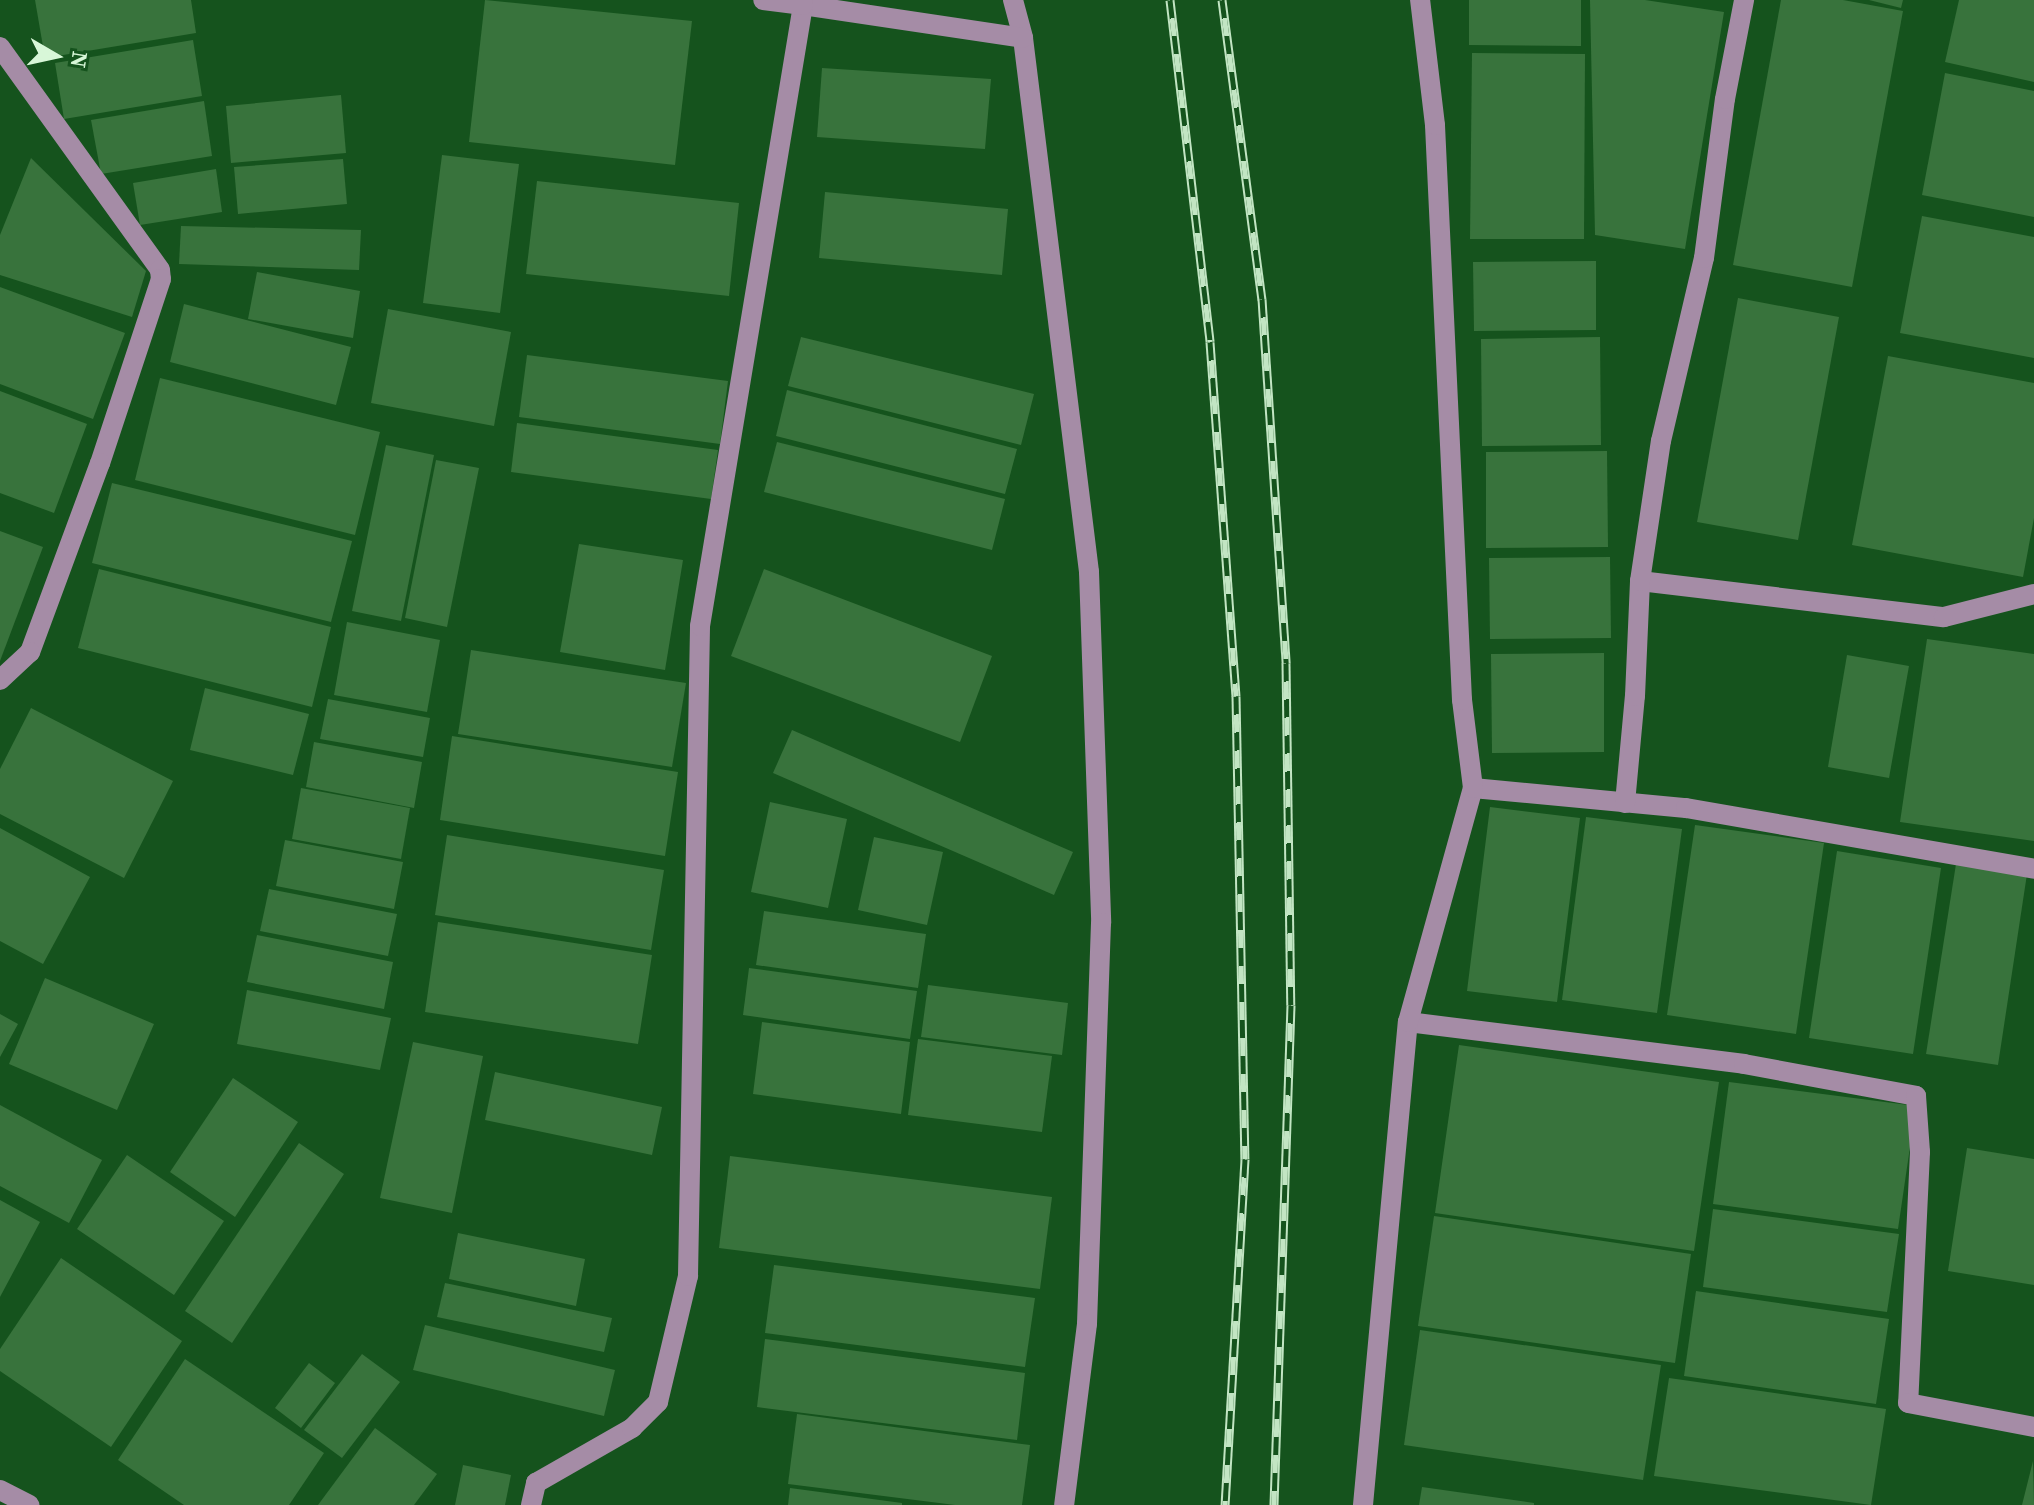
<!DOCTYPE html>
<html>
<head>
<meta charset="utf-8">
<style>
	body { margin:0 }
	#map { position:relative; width:2034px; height:1505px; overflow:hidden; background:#15531d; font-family:"Source Serif 4",serif }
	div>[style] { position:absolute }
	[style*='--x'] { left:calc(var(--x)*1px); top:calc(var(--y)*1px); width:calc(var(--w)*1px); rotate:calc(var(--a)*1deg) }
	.building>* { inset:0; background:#38733c }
	.minor>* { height:20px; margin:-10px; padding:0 10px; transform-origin:10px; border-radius:10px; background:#a58ca6 }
	.rail>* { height:9px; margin-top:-4.5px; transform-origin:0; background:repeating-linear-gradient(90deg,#15531d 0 18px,#c2e5c3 0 36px); box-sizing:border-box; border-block:2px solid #c2e5c3 }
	span { translate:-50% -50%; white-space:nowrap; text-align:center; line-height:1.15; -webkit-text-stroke:6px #15531d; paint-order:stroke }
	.north { position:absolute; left:16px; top:16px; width:80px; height:80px; -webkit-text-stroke:6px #15531d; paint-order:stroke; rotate:99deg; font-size:22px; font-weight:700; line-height:32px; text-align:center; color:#d8f7d8 }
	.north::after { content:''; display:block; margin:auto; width:28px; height:36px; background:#d8f7d8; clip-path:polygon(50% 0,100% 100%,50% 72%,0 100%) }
</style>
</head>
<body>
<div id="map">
	<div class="building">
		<i style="clip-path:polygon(35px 0,191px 0,196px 33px,45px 58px)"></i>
		<i style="clip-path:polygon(485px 0,692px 21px,675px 165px,469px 142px)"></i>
		<i style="clip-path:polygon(1469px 0,1581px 0,1581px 46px,1469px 45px)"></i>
		<i style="clip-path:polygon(1590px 0,1645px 0,1724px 12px,1685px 249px,1595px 235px)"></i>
		<i style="clip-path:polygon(1781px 0,1843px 0,1903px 11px,1852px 287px,1733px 265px)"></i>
		<i style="clip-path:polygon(1869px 0,1903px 0,1901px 8px)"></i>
		<i style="clip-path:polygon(1959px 0,2034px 0,2034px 82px,1945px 62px)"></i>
		<i style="clip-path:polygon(193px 40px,202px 96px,64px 119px,55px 63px)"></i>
		<i style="clip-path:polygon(1472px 53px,1585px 54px,1584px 239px,1470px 239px)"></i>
		<i style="clip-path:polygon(822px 68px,991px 79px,985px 149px,817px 137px)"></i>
		<i style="clip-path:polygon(1945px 73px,2034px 91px,2034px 217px,1922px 195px)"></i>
		<i style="clip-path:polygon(341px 95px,346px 153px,231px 163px,226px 106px)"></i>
		<i style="clip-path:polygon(204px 101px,212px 156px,101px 174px,91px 120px)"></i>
		<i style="clip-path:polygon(442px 155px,519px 164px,500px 313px,423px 303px)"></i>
		<i style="clip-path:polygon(31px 158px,146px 271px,132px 317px,0 275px,0 235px)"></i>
		<i style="clip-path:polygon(343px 159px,347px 204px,238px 214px,234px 167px)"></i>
		<i style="clip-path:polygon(216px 169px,222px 212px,140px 225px,133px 183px)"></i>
		<i style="clip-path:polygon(537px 181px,739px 203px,729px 296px,526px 274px)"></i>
		<i style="clip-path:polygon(825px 192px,1008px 209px,1002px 275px,819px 258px)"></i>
		<i style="clip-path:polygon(1922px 216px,2034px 237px,2034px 358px,1900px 333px)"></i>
		<i style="clip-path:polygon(181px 226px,361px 230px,359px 270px,179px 264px)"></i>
		<i style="clip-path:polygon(1596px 261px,1596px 330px,1474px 331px,1473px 262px)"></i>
		<i style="clip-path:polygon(257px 272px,360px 291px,353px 338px,248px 319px)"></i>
		<i style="clip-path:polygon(0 287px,125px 333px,93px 419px,0 384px)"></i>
		<i style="clip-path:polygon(1738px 298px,1839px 317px,1798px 540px,1697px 522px)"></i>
		<i style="clip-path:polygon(184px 304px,351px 347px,336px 405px,170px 362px)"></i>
		<i style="clip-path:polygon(388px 309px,511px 332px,494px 426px,371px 403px)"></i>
		<i style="clip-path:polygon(801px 337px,1034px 394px,1021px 445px,788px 386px)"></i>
		<i style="clip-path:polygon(1600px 337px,1601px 445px,1482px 446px,1481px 339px)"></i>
		<i style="clip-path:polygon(527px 355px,728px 381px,720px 444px,519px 417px)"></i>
		<i style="clip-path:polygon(1888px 356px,2034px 383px,2034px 518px,2023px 577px,1852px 545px)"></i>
		<i style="clip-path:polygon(160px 378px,380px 432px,355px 535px,135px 480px)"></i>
		<i style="clip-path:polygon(787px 390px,1017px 449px,1005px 494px,776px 436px)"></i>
		<i style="clip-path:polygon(0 391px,87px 424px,54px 513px,0 493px)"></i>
		<i style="clip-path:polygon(517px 423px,718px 450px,711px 499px,511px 472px)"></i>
		<i style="clip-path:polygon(777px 442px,1005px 499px,992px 550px,764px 492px)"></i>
		<i style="clip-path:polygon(386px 445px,434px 455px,401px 621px,352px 611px)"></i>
		<i style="clip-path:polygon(1607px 451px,1608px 547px,1486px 548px,1486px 452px)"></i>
		<i style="clip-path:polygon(436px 460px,479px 468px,447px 627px,405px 618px)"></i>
		<i style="clip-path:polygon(112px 483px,352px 541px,331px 622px,92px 563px)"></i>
		<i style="clip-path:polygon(0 531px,43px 547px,0 661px)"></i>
		<i style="clip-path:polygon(579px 544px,683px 560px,665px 670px,560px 652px)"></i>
		<i style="clip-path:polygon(1610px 557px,1611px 638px,1490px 639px,1489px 558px)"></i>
		<i style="clip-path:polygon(99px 569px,331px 627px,312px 707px,78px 648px)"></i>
		<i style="clip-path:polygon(764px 569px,992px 656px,960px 742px,731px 656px)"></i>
		<i style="clip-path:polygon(347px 622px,440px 640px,427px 712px,334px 695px)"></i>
		<i style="clip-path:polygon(1927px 639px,2034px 654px,2034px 841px,1900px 822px)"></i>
		<i style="clip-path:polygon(471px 650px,686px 683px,672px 767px,458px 734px)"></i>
		<i style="clip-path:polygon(1604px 653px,1604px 752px,1492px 753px,1491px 654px)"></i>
		<i style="clip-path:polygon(1847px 655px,1909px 666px,1889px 778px,1828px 767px)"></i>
		<i style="clip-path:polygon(205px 688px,309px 714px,293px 775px,190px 750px)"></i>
		<i style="clip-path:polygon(328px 699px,430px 718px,423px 757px,320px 739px)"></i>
		<i style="clip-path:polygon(31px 708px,173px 781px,124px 878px,0 814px,0 769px)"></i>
		<i style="clip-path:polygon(792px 730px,1073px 852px,1054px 895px,773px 773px)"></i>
		<i style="clip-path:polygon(452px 736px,678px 772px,665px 856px,440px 820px)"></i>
		<i style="clip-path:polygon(314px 742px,422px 762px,414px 808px,306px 787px)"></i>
		<i style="clip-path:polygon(301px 788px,410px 808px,401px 859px,292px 839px)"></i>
		<i style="clip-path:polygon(770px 802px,847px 819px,828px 908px,751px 892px)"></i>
		<i style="clip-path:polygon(1490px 807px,1580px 818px,1557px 1002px,1467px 991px)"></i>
		<i style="clip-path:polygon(1586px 817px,1682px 829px,1657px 1013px,1562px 1000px)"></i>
		<i style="clip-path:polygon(1695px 825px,1824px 843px,1796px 1034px,1667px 1015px)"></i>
		<i style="clip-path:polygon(0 828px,90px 877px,43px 964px,0 941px)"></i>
		<i style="clip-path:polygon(447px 835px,664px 870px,651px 950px,435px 915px)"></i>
		<i style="clip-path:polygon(874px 837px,943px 852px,927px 925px,858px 910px)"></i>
		<i style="clip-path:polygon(285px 840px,403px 862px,394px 909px,276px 886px)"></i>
		<i style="clip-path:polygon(1837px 851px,1941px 868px,1913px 1054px,1809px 1038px)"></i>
		<i style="clip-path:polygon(1956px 864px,2027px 874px,1998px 1065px,1926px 1054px)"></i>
		<i style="clip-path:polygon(269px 889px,397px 914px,388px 956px,260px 931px)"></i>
		<i style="clip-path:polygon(764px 911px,926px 934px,918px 988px,756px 965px)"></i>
		<i style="clip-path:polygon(438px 922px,652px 955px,638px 1044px,425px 1012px)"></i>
		<i style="clip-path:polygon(257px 935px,393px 962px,384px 1009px,247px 982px)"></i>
		<i style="clip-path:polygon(749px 968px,917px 991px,910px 1039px,743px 1015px)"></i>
		<i style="clip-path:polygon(45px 978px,154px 1024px,117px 1110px,9px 1064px)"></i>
		<i style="clip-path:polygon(928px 985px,1068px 1003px,1062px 1055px,921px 1037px)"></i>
		<i style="clip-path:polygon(247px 990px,391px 1018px,380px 1070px,237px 1044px)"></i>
		<i style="clip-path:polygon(0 1014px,18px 1024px,0 1057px)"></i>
		<i style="clip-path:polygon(762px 1022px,910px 1042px,901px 1114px,753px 1094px)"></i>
		<i style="clip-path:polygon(918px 1039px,1052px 1056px,1042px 1132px,908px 1115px)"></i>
		<i style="clip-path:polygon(413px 1042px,483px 1056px,452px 1213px,380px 1198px)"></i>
		<i style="clip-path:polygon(1459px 1045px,1719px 1082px,1694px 1251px,1435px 1213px)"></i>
		<i style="clip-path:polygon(495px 1072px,662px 1107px,652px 1155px,485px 1120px)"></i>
		<i style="clip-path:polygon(233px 1078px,298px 1122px,235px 1217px,170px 1172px)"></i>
		<i style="clip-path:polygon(1729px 1082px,1916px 1106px,1898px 1229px,1713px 1204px)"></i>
		<i style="clip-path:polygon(0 1105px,102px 1160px,69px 1223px,0 1186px)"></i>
		<i style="clip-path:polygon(299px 1143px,344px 1174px,232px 1343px,185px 1311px)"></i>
		<i style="clip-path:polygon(1967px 1148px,2034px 1159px,2034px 1285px,1948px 1271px)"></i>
		<i style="clip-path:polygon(127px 1155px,224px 1221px,174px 1295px,77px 1229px)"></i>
		<i style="clip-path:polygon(730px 1156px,1052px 1197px,1040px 1289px,719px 1248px)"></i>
		<i style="clip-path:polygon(0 1200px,40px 1222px,0 1297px)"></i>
		<i style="clip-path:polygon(1713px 1209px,1899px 1234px,1887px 1312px,1703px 1287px)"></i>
		<i style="clip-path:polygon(1434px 1216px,1691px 1254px,1675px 1363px,1418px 1326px)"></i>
		<i style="clip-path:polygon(458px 1233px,585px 1259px,576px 1306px,449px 1279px)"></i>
		<i style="clip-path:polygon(61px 1258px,182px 1341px,111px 1447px,0 1371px,0 1349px)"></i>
		<i style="clip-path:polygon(774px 1265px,1035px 1298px,1025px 1367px,765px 1333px)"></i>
		<i style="clip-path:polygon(445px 1283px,612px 1318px,604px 1352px,437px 1317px)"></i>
		<i style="clip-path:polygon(1696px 1291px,1889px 1319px,1876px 1404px,1684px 1376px)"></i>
		<i style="clip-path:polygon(425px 1325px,615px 1370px,604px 1416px,413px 1370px)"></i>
		<i style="clip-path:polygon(1420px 1330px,1661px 1365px,1643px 1480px,1404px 1445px)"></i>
		<i style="clip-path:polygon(765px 1339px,1025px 1373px,1017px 1440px,757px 1407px)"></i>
		<i style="clip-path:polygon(362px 1354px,400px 1382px,342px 1458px,304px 1430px)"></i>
		<i style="clip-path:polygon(185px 1359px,324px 1453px,289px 1505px,184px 1505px,118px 1460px)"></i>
		<i style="clip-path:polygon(309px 1363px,335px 1383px,301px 1428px,275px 1408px)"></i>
		<i style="clip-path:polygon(1669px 1378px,1886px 1409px,1871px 1505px,1654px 1476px)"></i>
		<i style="clip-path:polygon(797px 1414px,1030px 1445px,1022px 1505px,955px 1505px,788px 1484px)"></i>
		<i style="clip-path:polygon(375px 1428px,437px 1474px,414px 1505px,318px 1505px)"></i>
		<i style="clip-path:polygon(2033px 1461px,2034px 1505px,2022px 1505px)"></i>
		<i style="clip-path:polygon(463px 1465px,511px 1475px,505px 1505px,455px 1505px)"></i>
		<i style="clip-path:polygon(1422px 1487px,1534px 1503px,1534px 1505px,1419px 1505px)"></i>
		<i style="clip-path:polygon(790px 1488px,902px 1503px,902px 1505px,788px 1505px)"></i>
	</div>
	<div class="minor">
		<i style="--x:1013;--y:0;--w:39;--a:75"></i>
		<i style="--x:1023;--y:38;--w:538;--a:82.95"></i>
		<i style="--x:1089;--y:572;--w:351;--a:88"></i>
		<i style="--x:1101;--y:923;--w:401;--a:92"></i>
		<i style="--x:1087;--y:1324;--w:182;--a:97.2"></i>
		<i style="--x:803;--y:5;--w:222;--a:8.5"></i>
		<i style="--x:0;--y:47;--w:274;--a:54.3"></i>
		<i style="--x:160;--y:270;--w:9;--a:84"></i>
		<i style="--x:161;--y:279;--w:194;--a:108.3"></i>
		<i style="--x:100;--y:463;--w:202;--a:110.3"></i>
		<i style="--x:30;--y:652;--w:41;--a:137"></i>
		<i style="--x:1640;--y:581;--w:306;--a:6.8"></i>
		<i style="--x:1944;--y:617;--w:93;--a:-14.3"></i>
		<i style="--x:1473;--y:788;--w:214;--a:5.4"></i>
		<i style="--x:1686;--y:808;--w:353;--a:9.9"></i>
		<i style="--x:1625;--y:803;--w:107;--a:-84.7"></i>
		<i style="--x:1635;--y:696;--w:115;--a:-87.5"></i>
		<i style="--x:1640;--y:581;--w:142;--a:-81.5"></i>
		<i style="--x:1661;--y:441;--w:188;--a:-76.8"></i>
		<i style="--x:1704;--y:258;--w:160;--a:-82.5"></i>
		<i style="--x:1725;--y:99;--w:101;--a:-79.1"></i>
		<i style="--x:1408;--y:1022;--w:339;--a:7.1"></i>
		<i style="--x:1744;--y:1064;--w:175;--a:10.5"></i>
		<i style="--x:1916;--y:1096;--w:56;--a:85.9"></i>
		<i style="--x:1920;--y:1152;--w:251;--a:92.7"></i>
		<i style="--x:1908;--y:1403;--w:128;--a:10.8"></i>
		<i style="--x:0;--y:1490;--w:33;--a:27"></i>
		<i style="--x:531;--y:1505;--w:23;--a:-77"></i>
		<i style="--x:536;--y:1483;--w:111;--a:-29.8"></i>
		<i style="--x:632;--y:1428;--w:37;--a:-45"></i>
		<i style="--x:658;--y:1402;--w:130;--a:-76.6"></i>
		<i style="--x:688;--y:1276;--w:650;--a:-88.94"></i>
		<i style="--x:700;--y:626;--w:629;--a:-80.58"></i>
		<i style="--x:803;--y:5;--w:40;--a:-172.9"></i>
		<i style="--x:1363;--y:1505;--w:485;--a:-84.7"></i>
		<i style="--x:1408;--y:1022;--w:243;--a:-74.5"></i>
		<i style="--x:1473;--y:788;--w:89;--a:-97.1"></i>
		<i style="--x:1462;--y:700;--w:576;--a:-92.69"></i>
		<i style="--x:1435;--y:125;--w:126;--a:-96.8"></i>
	</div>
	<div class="rail">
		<i style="--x:1170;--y:0;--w:344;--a:83.3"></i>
		<i style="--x:1210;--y:342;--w:355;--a:85.8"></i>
		<i style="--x:1236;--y:696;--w:463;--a:88.9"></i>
		<i style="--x:1245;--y:1159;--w:347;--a:93.3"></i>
		<i style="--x:1222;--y:0;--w:302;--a:82.4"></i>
		<i style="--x:1262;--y:299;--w:365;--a:86.2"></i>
		<i style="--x:1286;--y:663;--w:342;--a:89.2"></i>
		<i style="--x:1291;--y:1005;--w:500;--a:91.95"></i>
	</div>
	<div class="north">N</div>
</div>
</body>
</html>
